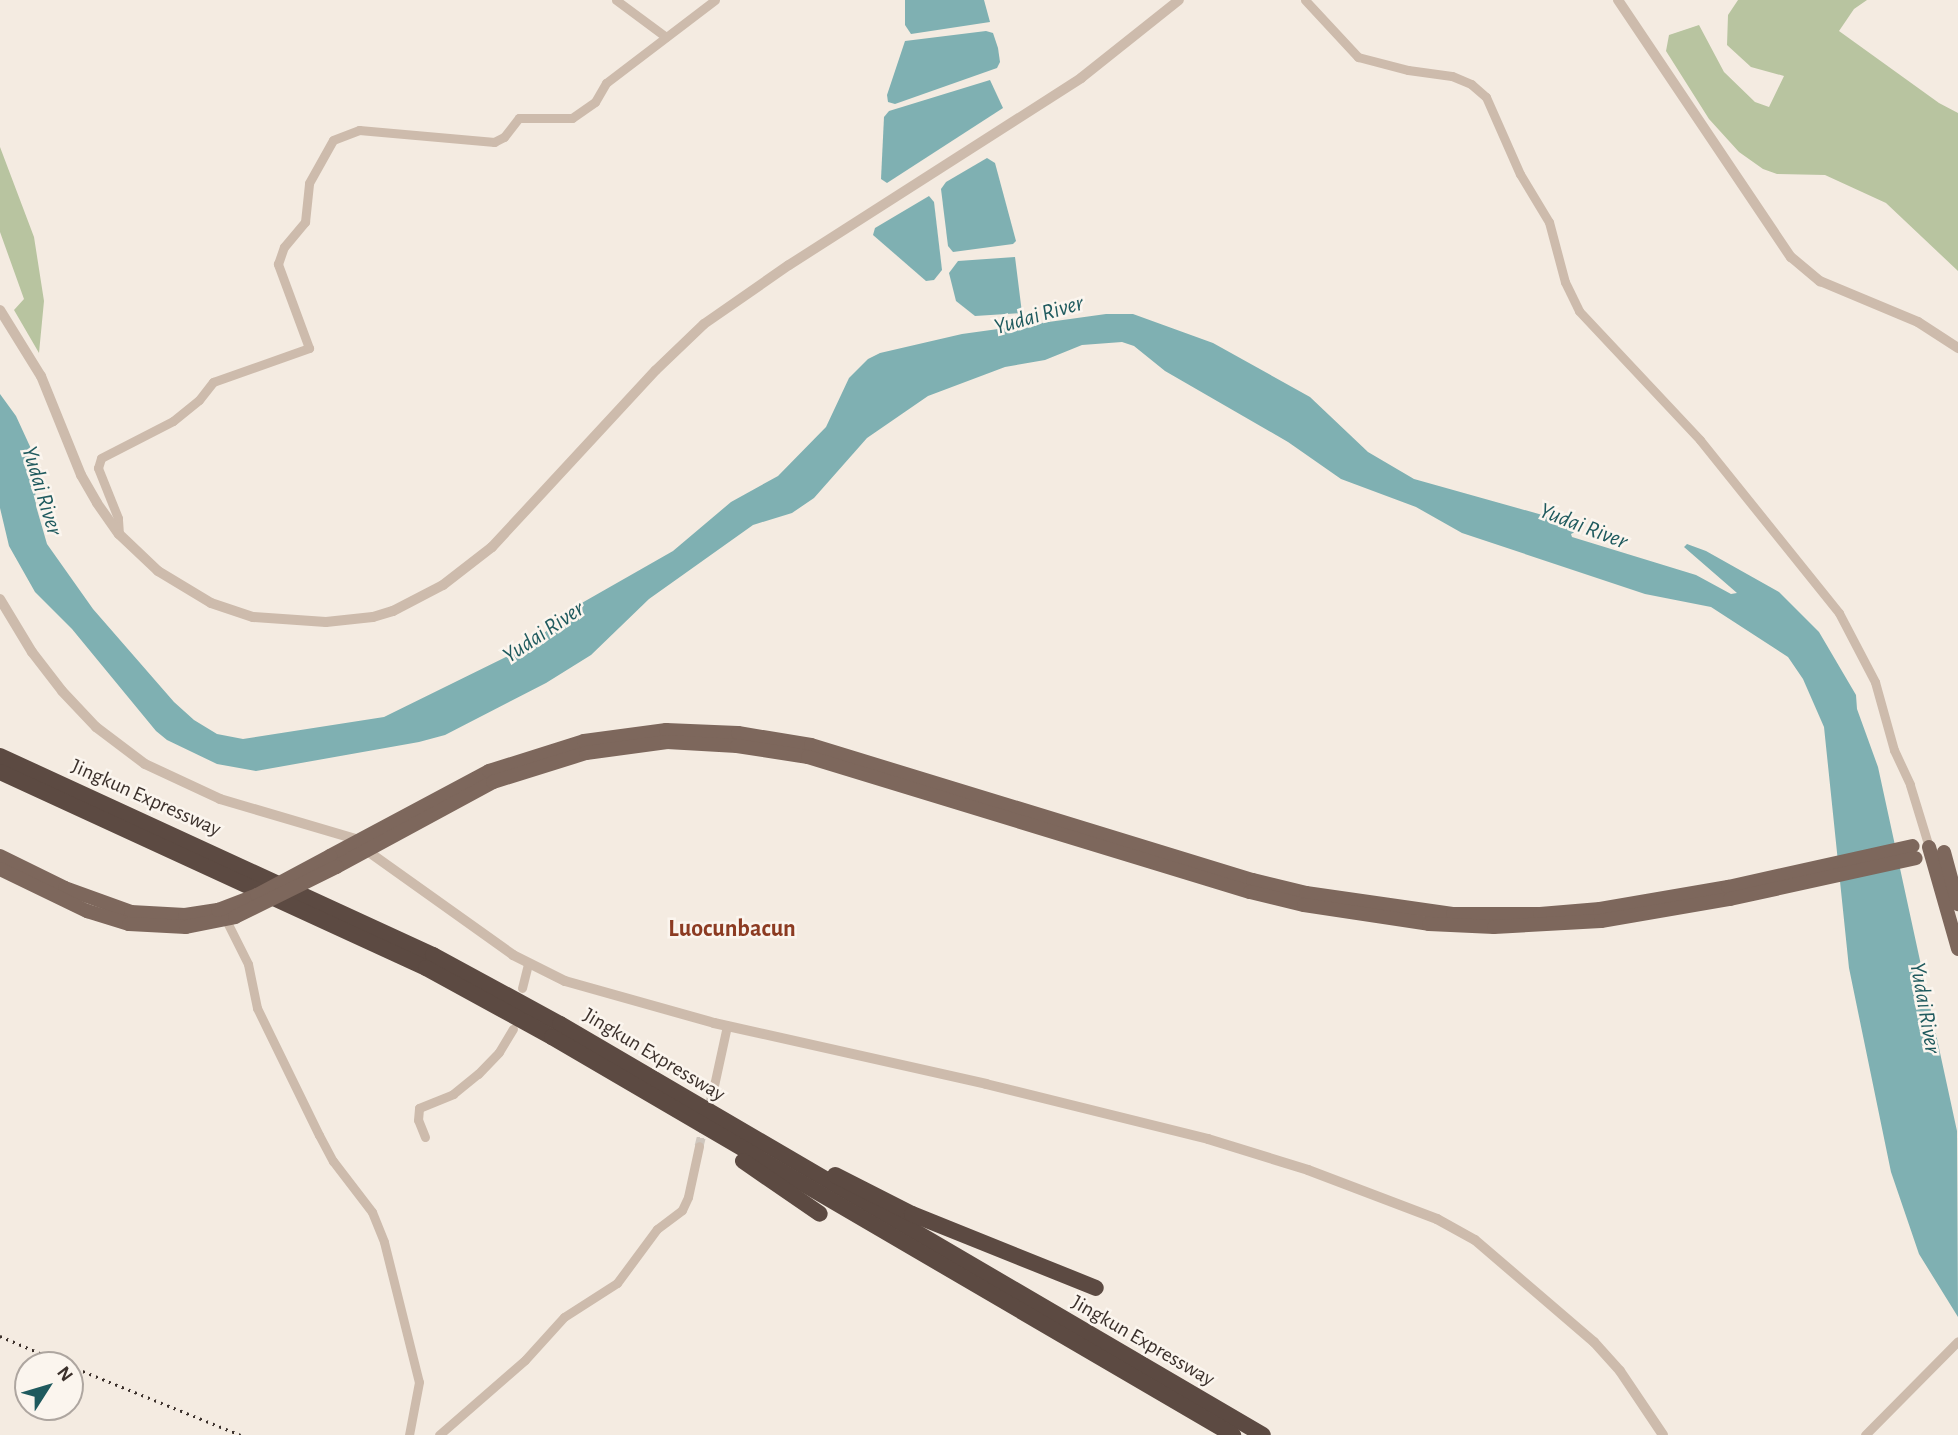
<!DOCTYPE html>
<html>
<head>
<meta charset="utf-8">
<style>
	body { margin:0 }
	#map { position:relative; width:1958px; height:1435px; overflow:hidden; background:#f4ebe1; font-family:"Alegreya Sans",sans-serif }
	div>[style] { position:absolute }
	[style*='--x'] { left:calc(var(--x)*1px); top:calc(var(--y)*1px); width:calc(var(--w)*1px); rotate:calc(var(--a)*1deg) }
	.green>* { inset:0; background:#b8c4a0 }
	.water>* { inset:0; background:#7fb0b2 }
	.minor-tunnel>* { height:9px; margin-top:-4.5px; transform-origin:0; background:repeating-linear-gradient(90deg,#cfc6bd 0 9px,transparent 0 13.5px) }
	.minor>* { height:9px; margin:-4.5px; padding:0 4.5px; transform-origin:4.5px; border-radius:4.5px; background:#cdbbac }
	.tertiary>* { height:10px; margin:-5px; padding:0 5px; transform-origin:5px; border-radius:5px; background:#cdbbac }
	.primary>* { height:14px; margin:-7px; padding:0 7px; transform-origin:7px; border-radius:7px; background:#7d675c }
	.motorway>* { height:16px; margin:-8px; padding:0 8px; transform-origin:8px; border-radius:8px; background:#5c4a42 }
	.rail>* { height:2.5px; margin-top:-1.25px; transform-origin:0; background:repeating-linear-gradient(90deg,#3b302b 0 2px,transparent 0 7px) }
	.primary-bridge>* { height:14px; margin:-7px; padding:0 7px; transform-origin:7px; border-radius:7px; background:#7d675c }
	span { translate:-50% -50%; white-space:nowrap; text-align:center; line-height:1.15; -webkit-text-stroke:5px #fbf5ee; paint-order:stroke }
	.street-label { font-size:21px; color:#3b302b }
	.water-label { font-size:23px; color:#1f5a5e; font-style:italic }
	.quarter-label { font-size:24px; color:#8c3b22; font-weight:700 }
	.north { position:absolute; left:14px; top:1351px; width:70px; height:70px; box-sizing:border-box; background:#fbf5ee; border:2px solid #aea6a0; border-radius:50%; rotate:53deg; font-size:19px; font-weight:700; line-height:28px; text-align:center; color:#3b302b }
	.north::after { content:''; display:block; margin:auto; width:24px; height:32px; background:#1f5a5e; clip-path:polygon(50% 0,100% 100%,50% 72%,0 100%) }
</style>
</head>
<body>
<div id="map">
	<div class="green">
		<i style="clip-path:polygon(1738px 0,1867px 0,1854px 9px,1839px 31px,1939px 103px,1958px 113px,1958px 271px,1886px 203px,1825px 175px,1777px 174px,1763px 169px,1739px 152px,1709px 119px,1666px 51px,1669px 35px,1699px 25px,1724px 72px,1755px 102px,1769px 107px,1784px 76px,1751px 67px,1727px 45px,1728px 15px)"></i>
		<i style="clip-path:polygon(0 147px,34px 237px,44px 301px,39px 353px,14px 310px,24px 299px,0 232px)"></i>
	</div>
	<div class="water">
		<i style="clip-path:polygon(905px 0,984px 0,990px 22px,911px 34px,905px 25px)"></i>
		<i style="clip-path:polygon(986px 31px,993px 33px,998px 48px,1000px 62px,997px 68px,895px 104px,888px 102px,887px 95px,905px 41px)"></i>
		<i style="clip-path:polygon(990px 80px,1003px 108px,887px 183px,881px 179px,884px 117px,889px 111px)"></i>
		<i style="clip-path:polygon(987px 158px,995px 163px,1016px 241px,1013px 244px,953px 252px,948px 246px,941px 189px,946px 182px)"></i>
		<i style="clip-path:polygon(929px 196px,934px 202px,942px 270px,934px 280px,926px 281px,873px 235px,875px 228px)"></i>
		<i style="clip-path:polygon(1015px 257px,1022px 313px,975px 316px,956px 301px,949px 273px,958px 261px)"></i>
		<i style="clip-path:polygon(1106px 314px,1133px 314px,1213px 343px,1310px 397px,1368px 452px,1414px 479px,1553px 518px,1584px 523px,1583px 528px,1571px 534px,1572px 537px,1696px 575px,1731px 594px,1737px 593px,1684px 547px,1687px 544px,1706px 551px,1779px 592px,1819px 632px,1856px 695px,1857px 709px,1878px 767px,1957px 1131px,1958px 1317px,1919px 1254px,1891px 1172px,1849px 968px,1824px 727px,1803px 679px,1788px 657px,1711px 607px,1645px 594px,1462px 533px,1416px 507px,1341px 479px,1288px 442px,1165px 371px,1134px 346px,1122px 342px,1082px 345px,1045px 360px,1005px 367px,928px 396px,867px 438px,814px 498px,792px 513px,753px 525px,649px 599px,591px 655px,546px 683px,445px 735px,419px 742px,256px 771px,217px 764px,167px 740px,156px 731px,72px 629px,35px 592px,9px 546px,0 508px,0 394px,16px 416px,33px 453px,36px 506px,47px 544px,93px 609px,174px 702px,194px 720px,217px 734px,243px 739px,384px 717px,528px 646px,580px 604px,673px 551px,731px 502px,778px 476px,826px 427px,849px 378px,868px 359px,880px 353px,962px 334px)"></i>
	</div>
	<div class="minor-tunnel">
		<i style="--x:699;--y:1146;--w:58;--a:-76"></i>
	</div>
	<div class="minor">
		<i style="--x:616;--y:0;--w:62;--a:36.5"></i>
		<i style="--x:1305;--y:0;--w:78;--a:47.1"></i>
		<i style="--x:1358;--y:57;--w:52;--a:14.6"></i>
		<i style="--x:1408;--y:70;--w:44;--a:7.8"></i>
		<i style="--x:1452;--y:76;--w:21;--a:23"></i>
		<i style="--x:1471;--y:84;--w:20;--a:41"></i>
		<i style="--x:1486;--y:97;--w:84;--a:66.2"></i>
		<i style="--x:1520;--y:174;--w:56;--a:58.9"></i>
		<i style="--x:1549;--y:222;--w:62;--a:75.1"></i>
		<i style="--x:1565;--y:282;--w:32;--a:64"></i>
		<i style="--x:1579;--y:311;--w:177;--a:46.8"></i>
		<i style="--x:1700;--y:440;--w:222;--a:51.2"></i>
		<i style="--x:1839;--y:613;--w:78;--a:62.4"></i>
		<i style="--x:1875;--y:682;--w:71;--a:74.4"></i>
		<i style="--x:1894;--y:750;--w:38;--a:65"></i>
		<i style="--x:1910;--y:785;--w:65;--a:73"></i>
		<i style="--x:119;--y:534;--w:16;--a:-94"></i>
		<i style="--x:118;--y:518;--w:54;--a:-111.8"></i>
		<i style="--x:98;--y:468;--w:10;--a:-73"></i>
		<i style="--x:101;--y:458;--w:81;--a:-27.2"></i>
		<i style="--x:173;--y:421;--w:33;--a:-39"></i>
		<i style="--x:199;--y:400;--w:23;--a:-52"></i>
		<i style="--x:213;--y:382;--w:102;--a:-19.5"></i>
		<i style="--x:309;--y:348;--w:90;--a:-110.3"></i>
		<i style="--x:278;--y:264;--w:18;--a:-71"></i>
		<i style="--x:284;--y:247;--w:33;--a:-50"></i>
		<i style="--x:305;--y:222;--w:39;--a:-84"></i>
		<i style="--x:309;--y:183;--w:49;--a:-60.8"></i>
		<i style="--x:333;--y:140;--w:28;--a:-21"></i>
		<i style="--x:359;--y:130;--w:136;--a:5.1"></i>
		<i style="--x:494;--y:142;--w:11;--a:-27"></i>
		<i style="--x:504;--y:137;--w:24;--a:-52"></i>
		<i style="--x:519;--y:118;--w:53;--a:0"></i>
		<i style="--x:572;--y:118;--w:28;--a:-35"></i>
		<i style="--x:595;--y:102;--w:22;--a:-60"></i>
		<i style="--x:606;--y:83;--w:137;--a:-37.3"></i>
		<i style="--x:226;--y:920;--w:49;--a:63.4"></i>
		<i style="--x:248;--y:964;--w:45;--a:78.4"></i>
		<i style="--x:257;--y:1008;--w:141;--a:64"></i>
		<i style="--x:319;--y:1135;--w:30;--a:62"></i>
		<i style="--x:333;--y:1161;--w:64;--a:52.6"></i>
		<i style="--x:372;--y:1212;--w:32;--a:68"></i>
		<i style="--x:384;--y:1242;--w:144;--a:76"></i>
		<i style="--x:419;--y:1382;--w:54;--a:100.7"></i>
		<i style="--x:522;--y:988;--w:25;--a:-76"></i>
		<i style="--x:713;--y:1090;--w:66;--a:-77.7"></i>
		<i style="--x:425;--y:1137;--w:18;--a:-112"></i>
		<i style="--x:418;--y:1120;--w:12;--a:-85"></i>
		<i style="--x:419;--y:1108;--w:37;--a:-22"></i>
		<i style="--x:453;--y:1094;--w:32;--a:-39"></i>
		<i style="--x:478;--y:1074;--w:30;--a:-46"></i>
		<i style="--x:499;--y:1052;--w:27;--a:-59"></i>
		<i style="--x:439;--y:1435;--w:114;--a:-41.1"></i>
		<i style="--x:525;--y:1360;--w:58;--a:-47.8"></i>
		<i style="--x:564;--y:1317;--w:63;--a:-32.7"></i>
		<i style="--x:617;--y:1283;--w:67;--a:-53.5"></i>
		<i style="--x:657;--y:1229;--w:31;--a:-37"></i>
		<i style="--x:682;--y:1210;--w:14;--a:-65"></i>
		<i style="--x:688;--y:1197;--w:52;--a:-77.8"></i>
		<i style="--x:1865;--y:1435;--w:132;--a:-45.3"></i>
	</div>
	<div class="tertiary">
		<i style="--x:1618;--y:0;--w:310;--a:56.1"></i>
		<i style="--x:1791;--y:257;--w:38;--a:40"></i>
		<i style="--x:1820;--y:281;--w:106;--a:22.7"></i>
		<i style="--x:1918;--y:322;--w:48;--a:33"></i>
		<i style="--x:0;--y:310;--w:78;--a:58.2"></i>
		<i style="--x:41;--y:376;--w:107;--a:68"></i>
		<i style="--x:81;--y:475;--w:32;--a:60"></i>
		<i style="--x:97;--y:503;--w:38;--a:55"></i>
		<i style="--x:119;--y:534;--w:54;--a:43.5"></i>
		<i style="--x:158;--y:571;--w:62;--a:31.1"></i>
		<i style="--x:211;--y:603;--w:44;--a:18.4"></i>
		<i style="--x:253;--y:617;--w:73;--a:3.9"></i>
		<i style="--x:326;--y:622;--w:47;--a:-6.1"></i>
		<i style="--x:373;--y:617;--w:21;--a:-17"></i>
		<i style="--x:393;--y:611;--w:56;--a:-27.5"></i>
		<i style="--x:443;--y:585;--w:62;--a:-37.8"></i>
		<i style="--x:492;--y:547;--w:241;--a:-47.2"></i>
		<i style="--x:656;--y:370;--w:66;--a:-43.8"></i>
		<i style="--x:704;--y:324;--w:103;--a:-34.8"></i>
		<i style="--x:789;--y:265;--w:347;--a:-32.6"></i>
		<i style="--x:1081;--y:78;--w:125;--a:-38.5"></i>
		<i style="--x:0;--y:599;--w:62;--a:58.9"></i>
		<i style="--x:32;--y:652;--w:49;--a:52.4"></i>
		<i style="--x:62;--y:691;--w:50;--a:46.6"></i>
		<i style="--x:96;--y:727;--w:61;--a:37.1"></i>
		<i style="--x:145;--y:764;--w:83;--a:25"></i>
		<i style="--x:220;--y:799;--w:145;--a:16.4"></i>
		<i style="--x:366;--y:850;--w:181;--a:35.5"></i>
		<i style="--x:513;--y:955;--w:58;--a:26.6"></i>
		<i style="--x:565;--y:981;--w:155;--a:15.7"></i>
		<i style="--x:714;--y:1023;--w:279;--a:12.6"></i>
		<i style="--x:986;--y:1084;--w:229;--a:13.9"></i>
		<i style="--x:1208;--y:1139;--w:105;--a:17.2"></i>
		<i style="--x:1308;--y:1170;--w:138;--a:20.8"></i>
		<i style="--x:1437;--y:1219;--w:43;--a:28.9"></i>
		<i style="--x:1475;--y:1240;--w:157;--a:40.6"></i>
		<i style="--x:1594;--y:1342;--w:39;--a:48"></i>
		<i style="--x:1620;--y:1371;--w:77;--a:56.1"></i>
	</div>
	<div class="primary">
		<i style="--x:1929;--y:847;--w:106;--a:74.1"></i>
		<i style="--x:1944;--y:852;--w:54;--a:74.9"></i>
		<i style="--x:0;--y:856;--w:72;--a:26.2"></i>
		<i style="--x:65;--y:888;--w:70;--a:20"></i>
		<i style="--x:131;--y:912;--w:54;--a:3.2"></i>
		<i style="--x:185;--y:915;--w:33;--a:-9"></i>
		<i style="--x:330;--y:856;--w:180;--a:-28.1"></i>
		<i style="--x:489;--y:771;--w:100;--a:-17.5"></i>
		<i style="--x:584;--y:741;--w:83;--a:-7.6"></i>
		<i style="--x:666;--y:730;--w:72;--a:2.4"></i>
		<i style="--x:738;--y:733;--w:74;--a:9.3"></i>
		<i style="--x:811;--y:745;--w:462;--a:17"></i>
		<i style="--x:1253;--y:880;--w:55;--a:13.8"></i>
		<i style="--x:1306;--y:893;--w:148;--a:8.1"></i>
		<i style="--x:1453;--y:914;--w:87;--a:0"></i>
		<i style="--x:1540;--y:914;--w:60;--a:-4.8"></i>
		<i style="--x:1600;--y:909;--w:130;--a:-9.8"></i>
		<i style="--x:1728;--y:887;--w:189;--a:-12.5"></i>
		<i style="--x:336;--y:867;--w:179;--a:-28.4"></i>
		<i style="--x:493;--y:782;--w:97;--a:-17.3"></i>
		<i style="--x:586;--y:753;--w:82;--a:-7.7"></i>
		<i style="--x:667;--y:742;--w:70;--a:3.3"></i>
		<i style="--x:737;--y:746;--w:72;--a:8.8"></i>
		<i style="--x:808;--y:757;--w:462;--a:17"></i>
		<i style="--x:1250;--y:892;--w:56;--a:13.5"></i>
		<i style="--x:1304;--y:905;--w:126;--a:8.6"></i>
		<i style="--x:1429;--y:924;--w:65;--a:2.6"></i>
		<i style="--x:1494;--y:927;--w:107;--a:-3.2"></i>
		<i style="--x:1601;--y:921;--w:131;--a:-9.7"></i>
		<i style="--x:1730;--y:899;--w:190;--a:-12.4"></i>
		<i style="--x:0;--y:869;--w:97;--a:25.8"></i>
		<i style="--x:87;--y:911;--w:44;--a:17.2"></i>
		<i style="--x:129;--y:924;--w:57;--a:3"></i>
		<i style="--x:186;--y:927;--w:50;--a:-11.5"></i>
	</div>
	<div class="motorway">
		<i style="--x:0;--y:756;--w:477;--a:24.7"></i>
		<i style="--x:433;--y:955;--w:145;--a:28.5"></i>
		<i style="--x:560;--y:1024;--w:814;--a:30.31"></i>
		<i style="--x:0;--y:772;--w:469;--a:24.7"></i>
		<i style="--x:426;--y:968;--w:144;--a:28.7"></i>
		<i style="--x:552;--y:1037;--w:789;--a:30.3"></i>
		<i style="--x:743;--y:1161;--w:93;--a:34.5"></i>
		<i style="--x:835;--y:1175;--w:86;--a:26.9"></i>
		<i style="--x:912;--y:1214;--w:198;--a:21.9"></i>
	</div>
	<div class="rail">
		<i style="--x:0;--y:1336;--w:74;--a:23.1"></i>
		<i style="--x:70;--y:1366;--w:184;--a:22"></i>
	</div>
	<div class="primary-bridge">
		<i style="--x:218;--y:910;--w:42;--a:-21"></i>
		<i style="--x:257;--y:895;--w:83;--a:-28.1"></i>
		<i style="--x:235;--y:917;--w:113;--a:-26.3"></i>
	</div>
	<div class="street-label">
		<span style="left:146px;top:798px;rotate:24deg">Jingkun Expressway</span>
		<span style="left:654px;top:1055px;rotate:31deg">Jingkun Expressway</span>
		<span style="left:1143px;top:1341px;rotate:30deg">Jingkun Expressway</span>
	</div>
	<div class="water-label">
		<span style="left:1039px;top:316px;rotate:-16deg">Yudai River</span>
		<span style="left:41px;top:491px;rotate:73deg">Yudai River</span>
		<span style="left:1583px;top:527px;rotate:21deg">Yudai River</span>
		<span style="left:544px;top:633px;rotate:-34deg">Yudai River</span>
		<span style="left:1924px;top:1008px;rotate:80deg">Yudai River</span>
	</div>
	<div class="quarter-label">
		<span style="left:732px;top:930px">Luocunbacun</span>
	</div>
	<div class="north">N</div>
</div>
</body>
</html>
